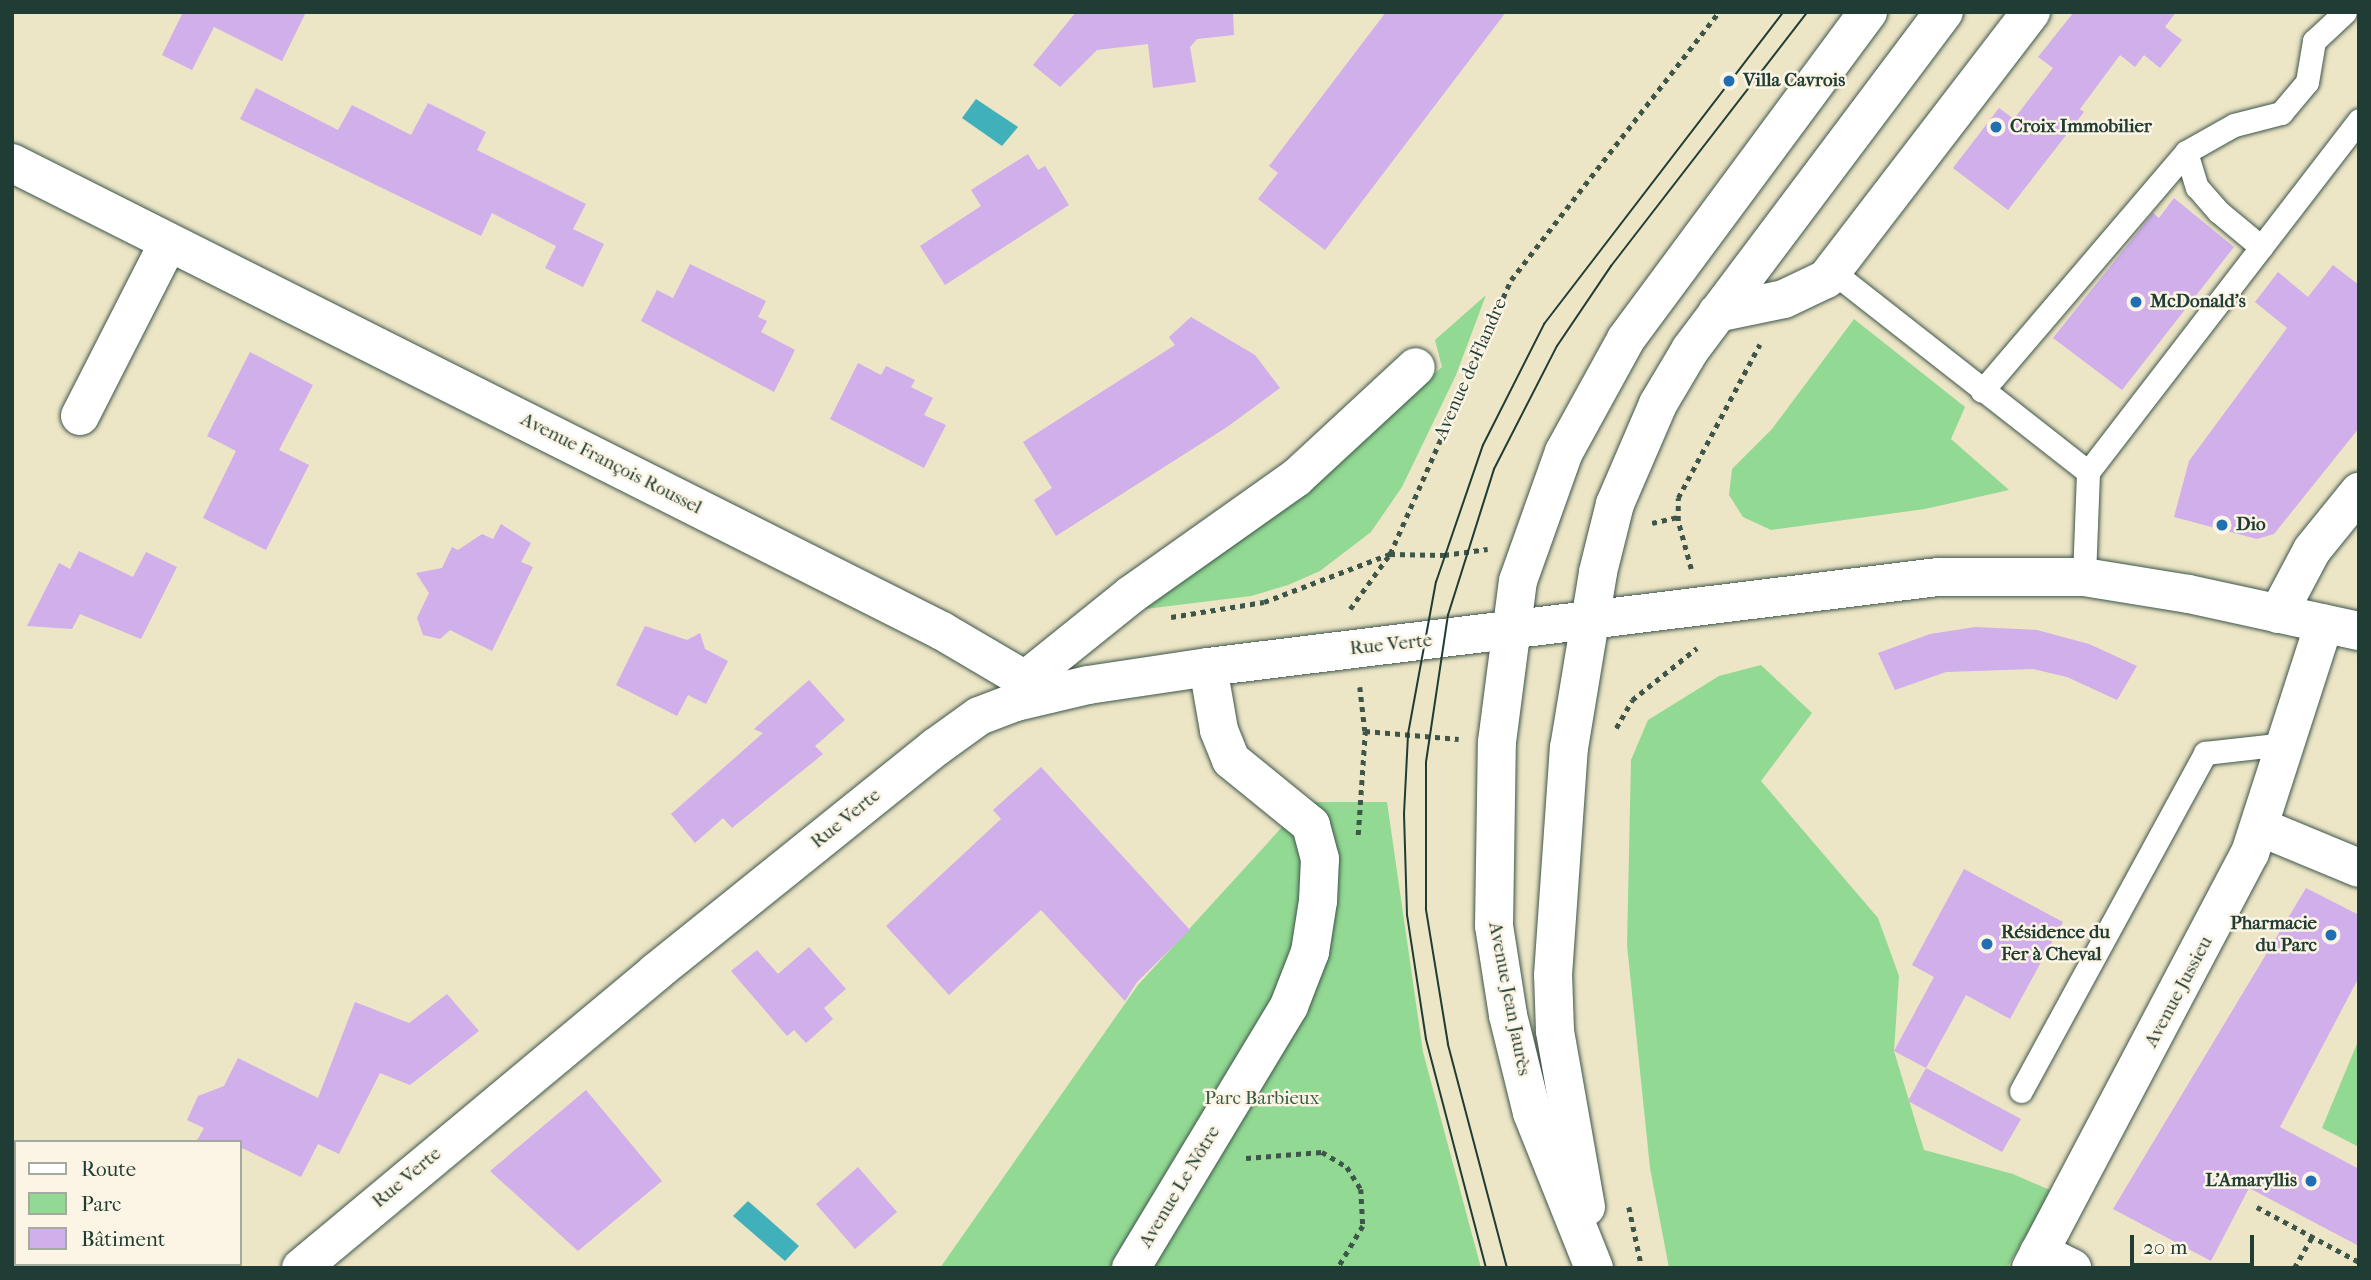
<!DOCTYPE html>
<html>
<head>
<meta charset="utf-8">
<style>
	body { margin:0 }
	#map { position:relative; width:2371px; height:1280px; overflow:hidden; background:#ece5c6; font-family:"IM FELL French Canon",serif }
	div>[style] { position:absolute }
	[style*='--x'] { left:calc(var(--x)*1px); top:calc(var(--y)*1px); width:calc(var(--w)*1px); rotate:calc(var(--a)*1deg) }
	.green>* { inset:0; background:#92d993 }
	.water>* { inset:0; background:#40b1ba }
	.building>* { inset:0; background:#d0afea }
	.path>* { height:4.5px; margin-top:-2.25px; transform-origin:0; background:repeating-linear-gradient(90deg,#3e564a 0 5px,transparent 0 10px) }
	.roads { filter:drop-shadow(0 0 2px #3e564a) drop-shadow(0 0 2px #3e564a) }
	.lane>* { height:23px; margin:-11.5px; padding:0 11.5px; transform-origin:11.5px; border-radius:11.5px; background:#fff }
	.street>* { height:38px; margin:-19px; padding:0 19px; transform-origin:19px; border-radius:19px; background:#fff }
	.secondary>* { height:38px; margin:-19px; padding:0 19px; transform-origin:19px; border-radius:19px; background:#fff }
	.primary>* { height:38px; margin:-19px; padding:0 19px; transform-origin:19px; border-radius:19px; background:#fff }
	.tram>* { height:2px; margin:-1px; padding:0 1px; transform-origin:1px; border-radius:1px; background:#1f3d34 }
	.dots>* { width:19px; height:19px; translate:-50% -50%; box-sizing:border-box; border:4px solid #fcf5e5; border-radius:50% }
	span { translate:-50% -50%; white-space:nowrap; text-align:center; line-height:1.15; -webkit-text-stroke:5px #fcf5e5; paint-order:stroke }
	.poi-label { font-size:19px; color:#1f3d34; font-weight:700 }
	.left { translate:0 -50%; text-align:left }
	.right { translate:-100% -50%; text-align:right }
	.street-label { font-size:19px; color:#1f3d34 }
	.park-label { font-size:19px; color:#365c47 }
	.frame { position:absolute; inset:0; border:14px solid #1f3d34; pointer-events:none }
	.legend { position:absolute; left:14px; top:1140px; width:228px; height:126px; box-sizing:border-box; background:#fcf5e5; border:2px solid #a4ab9e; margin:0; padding:9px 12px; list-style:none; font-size:21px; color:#1f3d34 }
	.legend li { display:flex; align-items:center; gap:14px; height:35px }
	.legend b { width:35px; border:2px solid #a4ab9e }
	.scale { position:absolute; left:2130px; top:1235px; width:124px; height:32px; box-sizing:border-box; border:4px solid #1f3d34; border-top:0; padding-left:9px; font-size:21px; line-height:24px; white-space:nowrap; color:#1f3d34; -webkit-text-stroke:5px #fcf5e5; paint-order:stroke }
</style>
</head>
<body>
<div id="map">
	<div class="green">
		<i style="clip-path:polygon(1486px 295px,1456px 375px,1402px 487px,1371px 532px,1320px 571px,1288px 585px,1251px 596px,1137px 610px,1330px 471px,1442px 367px,1435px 340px)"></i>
		<i style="clip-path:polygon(1854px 319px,1965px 407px,1951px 439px,2009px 490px,1925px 509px,1771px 530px,1743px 517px,1729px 495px,1732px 469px,1772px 429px)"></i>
		<i style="clip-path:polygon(1761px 665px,1812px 713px,1761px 781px,1878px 918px,1899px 976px,1894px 1051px,1924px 1150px,2013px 1174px,2052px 1191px,2007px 1268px,1669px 1268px,1650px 1168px,1627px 945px,1631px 760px,1648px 720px,1719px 676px)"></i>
		<i style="clip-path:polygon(1305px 802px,1387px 802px,1423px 1052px,1481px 1268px,940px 1268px,1138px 985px)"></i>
		<i style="clip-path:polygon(2359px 1039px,2359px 1147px,2322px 1128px)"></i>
	</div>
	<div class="water">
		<i style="clip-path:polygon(976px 99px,1018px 127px,1002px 146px,962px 118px)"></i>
		<i style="clip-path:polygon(748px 1201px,799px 1246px,785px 1261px,733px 1216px)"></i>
	</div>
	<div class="building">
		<i style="clip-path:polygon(183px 12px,306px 12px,282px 61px,214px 27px,192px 70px,162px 55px)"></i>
		<i style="clip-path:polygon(1076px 12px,1233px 12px,1234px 35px,1197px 39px,1190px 47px,1196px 82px,1153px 88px,1148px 44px,1097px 50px,1060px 87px,1033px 65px)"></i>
		<i style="clip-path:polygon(1386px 12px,1506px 12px,1325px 250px,1258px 199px,1278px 173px,1269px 166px)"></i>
		<i style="clip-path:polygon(2074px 12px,2176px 12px,2165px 27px,2182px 40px,2160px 68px,2144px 55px,2135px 67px,2120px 55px,2080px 109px,2084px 112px,2008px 210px,1953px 168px,1999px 108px,2014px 119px,2053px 68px,2038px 57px)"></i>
		<i style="clip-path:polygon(256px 88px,338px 130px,352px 105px,411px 135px,428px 103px,486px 132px,477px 150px,586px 204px,573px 229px,604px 244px,583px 287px,545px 268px,556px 246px,492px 213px,481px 236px,240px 119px)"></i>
		<i style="clip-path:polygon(1028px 154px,1038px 170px,1045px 166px,1069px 205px,945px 285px,920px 246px,981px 206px,971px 190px)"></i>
		<i style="clip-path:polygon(2174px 198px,2234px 247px,2122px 390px,2053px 338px,2153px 213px,2159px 218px)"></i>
		<i style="clip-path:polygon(690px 264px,766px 301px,758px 317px,767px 321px,761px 332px,795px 350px,774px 392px,641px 321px,657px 290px,673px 298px)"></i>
		<i style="clip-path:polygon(2333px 265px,2359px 285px,2359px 428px,2274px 534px,2257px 539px,2174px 517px,2189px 461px,2287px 328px,2255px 302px,2278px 272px,2308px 297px)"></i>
		<i style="clip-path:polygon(1191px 317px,1255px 355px,1280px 388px,1227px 427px,1056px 536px,1034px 500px,1052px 488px,1023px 442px,1175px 345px,1169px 337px)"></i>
		<i style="clip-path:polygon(250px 352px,313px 385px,279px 450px,309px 465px,266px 550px,203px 518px,236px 451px,207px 436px)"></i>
		<i style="clip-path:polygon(858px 363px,881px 375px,886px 366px,915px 380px,911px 387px,933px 398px,924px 415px,946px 425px,924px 468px,830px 419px)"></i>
		<i style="clip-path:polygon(501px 524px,531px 543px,521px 562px,533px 567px,492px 651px,450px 630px,440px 639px,423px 635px,417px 618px,429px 593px,416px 573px,442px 568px,452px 547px,458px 550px,482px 534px,493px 539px)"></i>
		<i style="clip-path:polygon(79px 551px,133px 577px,146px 552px,177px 567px,141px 639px,80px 614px,72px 629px,27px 626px,59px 563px,70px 569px)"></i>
		<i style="clip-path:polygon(645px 626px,687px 640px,700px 633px,705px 649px,728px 661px,706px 704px,688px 695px,677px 716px,616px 685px)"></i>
		<i style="clip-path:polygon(1975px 627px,2037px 630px,2089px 644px,2137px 666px,2117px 700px,2067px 677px,2033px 669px,1946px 672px,1895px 690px,1878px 653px,1930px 634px)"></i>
		<i style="clip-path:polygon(809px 680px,845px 720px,815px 746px,823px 754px,732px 828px,723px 818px,695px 843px,671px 814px,763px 733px,754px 729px)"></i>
		<i style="clip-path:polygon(1041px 767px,1190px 930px,1137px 982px,1125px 1001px,1041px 910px,949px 995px,886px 926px,1001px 819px,993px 810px)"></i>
		<i style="clip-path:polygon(1964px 869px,2063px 922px,2010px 1019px,1966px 995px,1926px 1068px,1894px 1051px,1934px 977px,1912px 965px)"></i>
		<i style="clip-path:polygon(2306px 888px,2359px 915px,2359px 977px,2280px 1127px,2359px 1169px,2359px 1246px,2249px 1188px,2211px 1261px,2113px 1209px)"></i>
		<i style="clip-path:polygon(809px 947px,846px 989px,824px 1008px,833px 1019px,806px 1043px,794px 1030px,787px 1036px,731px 971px,757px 950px,778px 974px)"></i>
		<i style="clip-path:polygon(447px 994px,479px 1031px,410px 1085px,380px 1073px,339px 1154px,318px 1144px,301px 1177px,240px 1147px,240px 1142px,196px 1142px,204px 1128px,187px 1120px,198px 1096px,224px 1086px,238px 1058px,318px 1098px,355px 1002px,409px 1023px)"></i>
		<i style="clip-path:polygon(1926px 1068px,2021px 1119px,2002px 1152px,1908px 1101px)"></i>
		<i style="clip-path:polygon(586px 1090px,662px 1181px,578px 1251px,490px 1171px)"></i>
		<i style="clip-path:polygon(858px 1167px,897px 1212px,855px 1249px,816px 1204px)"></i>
	</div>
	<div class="path">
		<i style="--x:1652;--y:523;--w:27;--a:-13"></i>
		<i style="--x:1691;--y:569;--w:50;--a:-105.2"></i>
		<i style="--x:1678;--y:521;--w:23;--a:-90"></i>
		<i style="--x:1678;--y:498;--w:174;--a:-62"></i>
		<i style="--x:1350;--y:609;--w:68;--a:-54"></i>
		<i style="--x:1390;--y:554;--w:300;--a:-66.2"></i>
		<i style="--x:1511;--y:280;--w:339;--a:-52.2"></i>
		<i style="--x:1171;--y:617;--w:94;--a:-9.2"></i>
		<i style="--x:1264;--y:602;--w:135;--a:-20.9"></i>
		<i style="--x:1390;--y:554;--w:54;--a:1.1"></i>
		<i style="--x:1444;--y:555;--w:44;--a:-7.8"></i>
		<i style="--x:1360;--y:687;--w:44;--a:83.5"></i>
		<i style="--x:1365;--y:731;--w:94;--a:4.9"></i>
		<i style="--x:1616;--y:728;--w:32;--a:-60"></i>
		<i style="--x:1632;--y:700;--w:83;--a:-38.7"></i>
		<i style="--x:1358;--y:835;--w:104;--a:-86.1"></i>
		<i style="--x:1246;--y:1158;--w:76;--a:-4.5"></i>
		<i style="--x:1322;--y:1152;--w:29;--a:31"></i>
		<i style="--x:1347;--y:1167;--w:26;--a:58"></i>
		<i style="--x:1361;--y:1189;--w:37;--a:87"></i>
		<i style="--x:1363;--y:1226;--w:49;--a:120.8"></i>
		<i style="--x:1629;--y:1207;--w:62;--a:78"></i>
		<i style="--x:2257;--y:1207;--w:116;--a:28.3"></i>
		<i style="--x:2294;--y:1268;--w:36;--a:-60"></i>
	</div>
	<div class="roads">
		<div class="lane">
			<i style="--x:2186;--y:152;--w:37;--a:73"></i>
			<i style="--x:2197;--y:187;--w:33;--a:49"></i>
			<i style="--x:2219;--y:212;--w:55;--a:39.8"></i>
			<i style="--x:1833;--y:272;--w:324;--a:38.1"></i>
			<i style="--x:2088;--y:472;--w:444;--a:-52.4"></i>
			<i style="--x:1982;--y:391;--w:314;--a:-49.5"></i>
			<i style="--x:2186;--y:152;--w:55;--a:-29.4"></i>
			<i style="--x:2234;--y:125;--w:49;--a:-14.3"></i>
			<i style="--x:2281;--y:113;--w:40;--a:-50"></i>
			<i style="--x:2307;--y:82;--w:42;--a:-80.3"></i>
			<i style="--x:2314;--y:41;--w:42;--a:-43.1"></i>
			<i style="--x:2084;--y:577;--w:105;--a:-87.8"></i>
			<i style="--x:2021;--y:1091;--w:385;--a:-61.4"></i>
			<i style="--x:2205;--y:753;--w:81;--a:-6.4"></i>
		</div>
		<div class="street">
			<i style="--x:12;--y:163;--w:1041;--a:26.71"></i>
			<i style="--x:942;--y:631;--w:124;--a:30.5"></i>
			<i style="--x:80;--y:416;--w:194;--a:-63"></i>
			<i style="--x:2278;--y:614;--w:72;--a:-62"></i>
			<i style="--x:2312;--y:550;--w:75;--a:-51"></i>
			<i style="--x:1025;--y:680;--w:137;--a:-38.8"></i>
			<i style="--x:1132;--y:594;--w:201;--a:-35.3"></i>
			<i style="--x:1296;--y:478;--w:163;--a:-42.8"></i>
			<i style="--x:2260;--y:827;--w:107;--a:22.5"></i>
			<i style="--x:2039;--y:1252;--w:37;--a:26"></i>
			<i style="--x:1131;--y:1268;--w:306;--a:-58.9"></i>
			<i style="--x:1289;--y:1006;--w:58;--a:-68.7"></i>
			<i style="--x:1310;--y:952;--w:52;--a:-81.1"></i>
			<i style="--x:1318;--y:901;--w:42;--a:-87.3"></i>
			<i style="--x:1320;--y:859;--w:35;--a:-105"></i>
			<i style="--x:1311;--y:825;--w:103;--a:-140.9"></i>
			<i style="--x:1231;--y:760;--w:32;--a:-112"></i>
			<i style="--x:1219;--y:730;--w:64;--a:-99.9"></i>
			<i style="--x:2031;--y:1268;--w:469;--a:-62.2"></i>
			<i style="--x:2250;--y:853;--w:241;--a:-72.1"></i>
		</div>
		<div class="secondary">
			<i style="--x:1717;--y:313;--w:68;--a:-11.8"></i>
			<i style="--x:1784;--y:299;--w:47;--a:-25.5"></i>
			<i style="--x:1826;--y:279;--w:337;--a:-52.5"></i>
			<i style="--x:301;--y:1268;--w:462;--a:-39.8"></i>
			<i style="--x:656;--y:972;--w:359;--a:-38.8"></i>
			<i style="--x:936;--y:747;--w:53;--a:-35.8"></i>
			<i style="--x:979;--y:716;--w:40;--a:-21"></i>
			<i style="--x:1016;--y:702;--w:74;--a:-13.3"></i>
			<i style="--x:1088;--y:685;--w:121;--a:-8.5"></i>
			<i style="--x:1208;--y:667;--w:736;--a:-7.03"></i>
			<i style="--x:1938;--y:577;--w:146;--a:0"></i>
			<i style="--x:2084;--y:577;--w:106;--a:9.2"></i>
			<i style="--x:2189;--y:594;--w:174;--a:12.3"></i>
		</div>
		<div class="primary">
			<i style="--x:1586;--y:1207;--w:179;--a:-100"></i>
			<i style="--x:1555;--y:1031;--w:56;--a:-92"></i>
			<i style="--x:1553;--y:975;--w:228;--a:-86"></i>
			<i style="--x:1569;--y:748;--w:178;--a:-80.6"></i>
			<i style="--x:1598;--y:572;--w:70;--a:-76"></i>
			<i style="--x:1615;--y:504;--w:109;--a:-66.7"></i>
			<i style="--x:1658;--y:404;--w:63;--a:-59.3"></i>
			<i style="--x:1690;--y:350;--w:423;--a:-53.1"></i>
			<i style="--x:1594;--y:1268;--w:167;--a:-111.8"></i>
			<i style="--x:1532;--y:1113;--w:101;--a:-103.8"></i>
			<i style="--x:1508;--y:1015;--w:90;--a:-98.9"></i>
			<i style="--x:1494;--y:926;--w:184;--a:-89.1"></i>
			<i style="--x:1497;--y:742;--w:162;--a:-82.6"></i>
			<i style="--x:1518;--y:581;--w:137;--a:-70.4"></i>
			<i style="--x:1564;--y:452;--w:129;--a:-61.2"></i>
			<i style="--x:1626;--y:339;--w:407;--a:-53.5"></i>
		</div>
	</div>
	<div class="tram">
		<i style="--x:1486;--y:1268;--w:237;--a:-104.7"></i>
		<i style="--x:1426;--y:1039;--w:125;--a:-98.7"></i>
		<i style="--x:1407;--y:915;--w:101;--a:-91.7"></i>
		<i style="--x:1404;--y:814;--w:80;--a:-87.1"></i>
		<i style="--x:1408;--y:734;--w:155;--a:-79.6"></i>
		<i style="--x:1436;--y:582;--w:145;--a:-71.1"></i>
		<i style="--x:1483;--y:445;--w:136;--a:-63.2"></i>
		<i style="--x:1544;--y:324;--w:393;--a:-52.5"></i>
		<i style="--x:1507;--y:1268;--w:232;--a:-104.8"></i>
		<i style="--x:1448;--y:1044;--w:137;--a:-99.3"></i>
		<i style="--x:1426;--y:909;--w:147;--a:-90"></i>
		<i style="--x:1426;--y:762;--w:149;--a:-81.5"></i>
		<i style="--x:1448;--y:615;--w:153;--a:-72.5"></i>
		<i style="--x:1494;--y:469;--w:138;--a:-62.9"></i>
		<i style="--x:1557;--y:346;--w:97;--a:-56"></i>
		<i style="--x:1611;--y:266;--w:321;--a:-52.3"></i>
	</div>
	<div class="dots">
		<i style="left:1729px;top:81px;background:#1f6fb2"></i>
		<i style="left:1996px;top:127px;background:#1f6fb2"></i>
		<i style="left:2136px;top:302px;background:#1f6fb2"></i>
		<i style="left:2222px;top:525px;background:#1f6fb2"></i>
		<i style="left:2331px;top:935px;background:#1f6fb2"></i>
		<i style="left:1987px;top:944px;background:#1f6fb2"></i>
		<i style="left:2311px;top:1181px;background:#1f6fb2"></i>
	</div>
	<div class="poi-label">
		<span class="left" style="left:1743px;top:81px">Villa Cavrois</span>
		<span class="left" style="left:2010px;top:127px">Croix Immobilier</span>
		<span class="left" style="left:2150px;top:302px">McDonald's</span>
		<span class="left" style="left:2236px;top:525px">Dio</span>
		<span class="right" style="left:2317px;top:935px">Pharmacie<br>du Parc</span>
		<span class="left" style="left:2001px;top:944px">Résidence du<br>Fer à Cheval</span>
		<span class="right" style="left:2297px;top:1181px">L'Amaryllis</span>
	</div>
	<div class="street-label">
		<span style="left:1471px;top:369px;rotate:-66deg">Avenue de Flandre</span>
		<span style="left:611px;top:464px;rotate:27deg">Avenue François Roussel</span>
		<span style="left:1391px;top:645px;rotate:-6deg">Rue Verte</span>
		<span style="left:846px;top:819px;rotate:-39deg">Rue Verte</span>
		<span style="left:2179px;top:992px;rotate:-62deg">Avenue Jussieu</span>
		<span style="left:1509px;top:999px;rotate:79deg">Avenue Jean Jaurès</span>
		<span style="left:407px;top:1178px;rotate:-40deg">Rue Verte</span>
		<span style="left:1180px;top:1187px;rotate:-59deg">Avenue Le Nôtre</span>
	</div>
	<div class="park-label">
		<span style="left:1262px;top:1099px">Parc Barbieux</span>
	</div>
	<div class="frame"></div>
	<ul class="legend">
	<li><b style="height:9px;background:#fff"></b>Route</li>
	<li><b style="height:19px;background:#92d993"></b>Parc</li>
	<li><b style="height:19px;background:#d0afea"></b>Bâtiment</li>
	</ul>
	<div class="scale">20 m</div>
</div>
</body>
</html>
